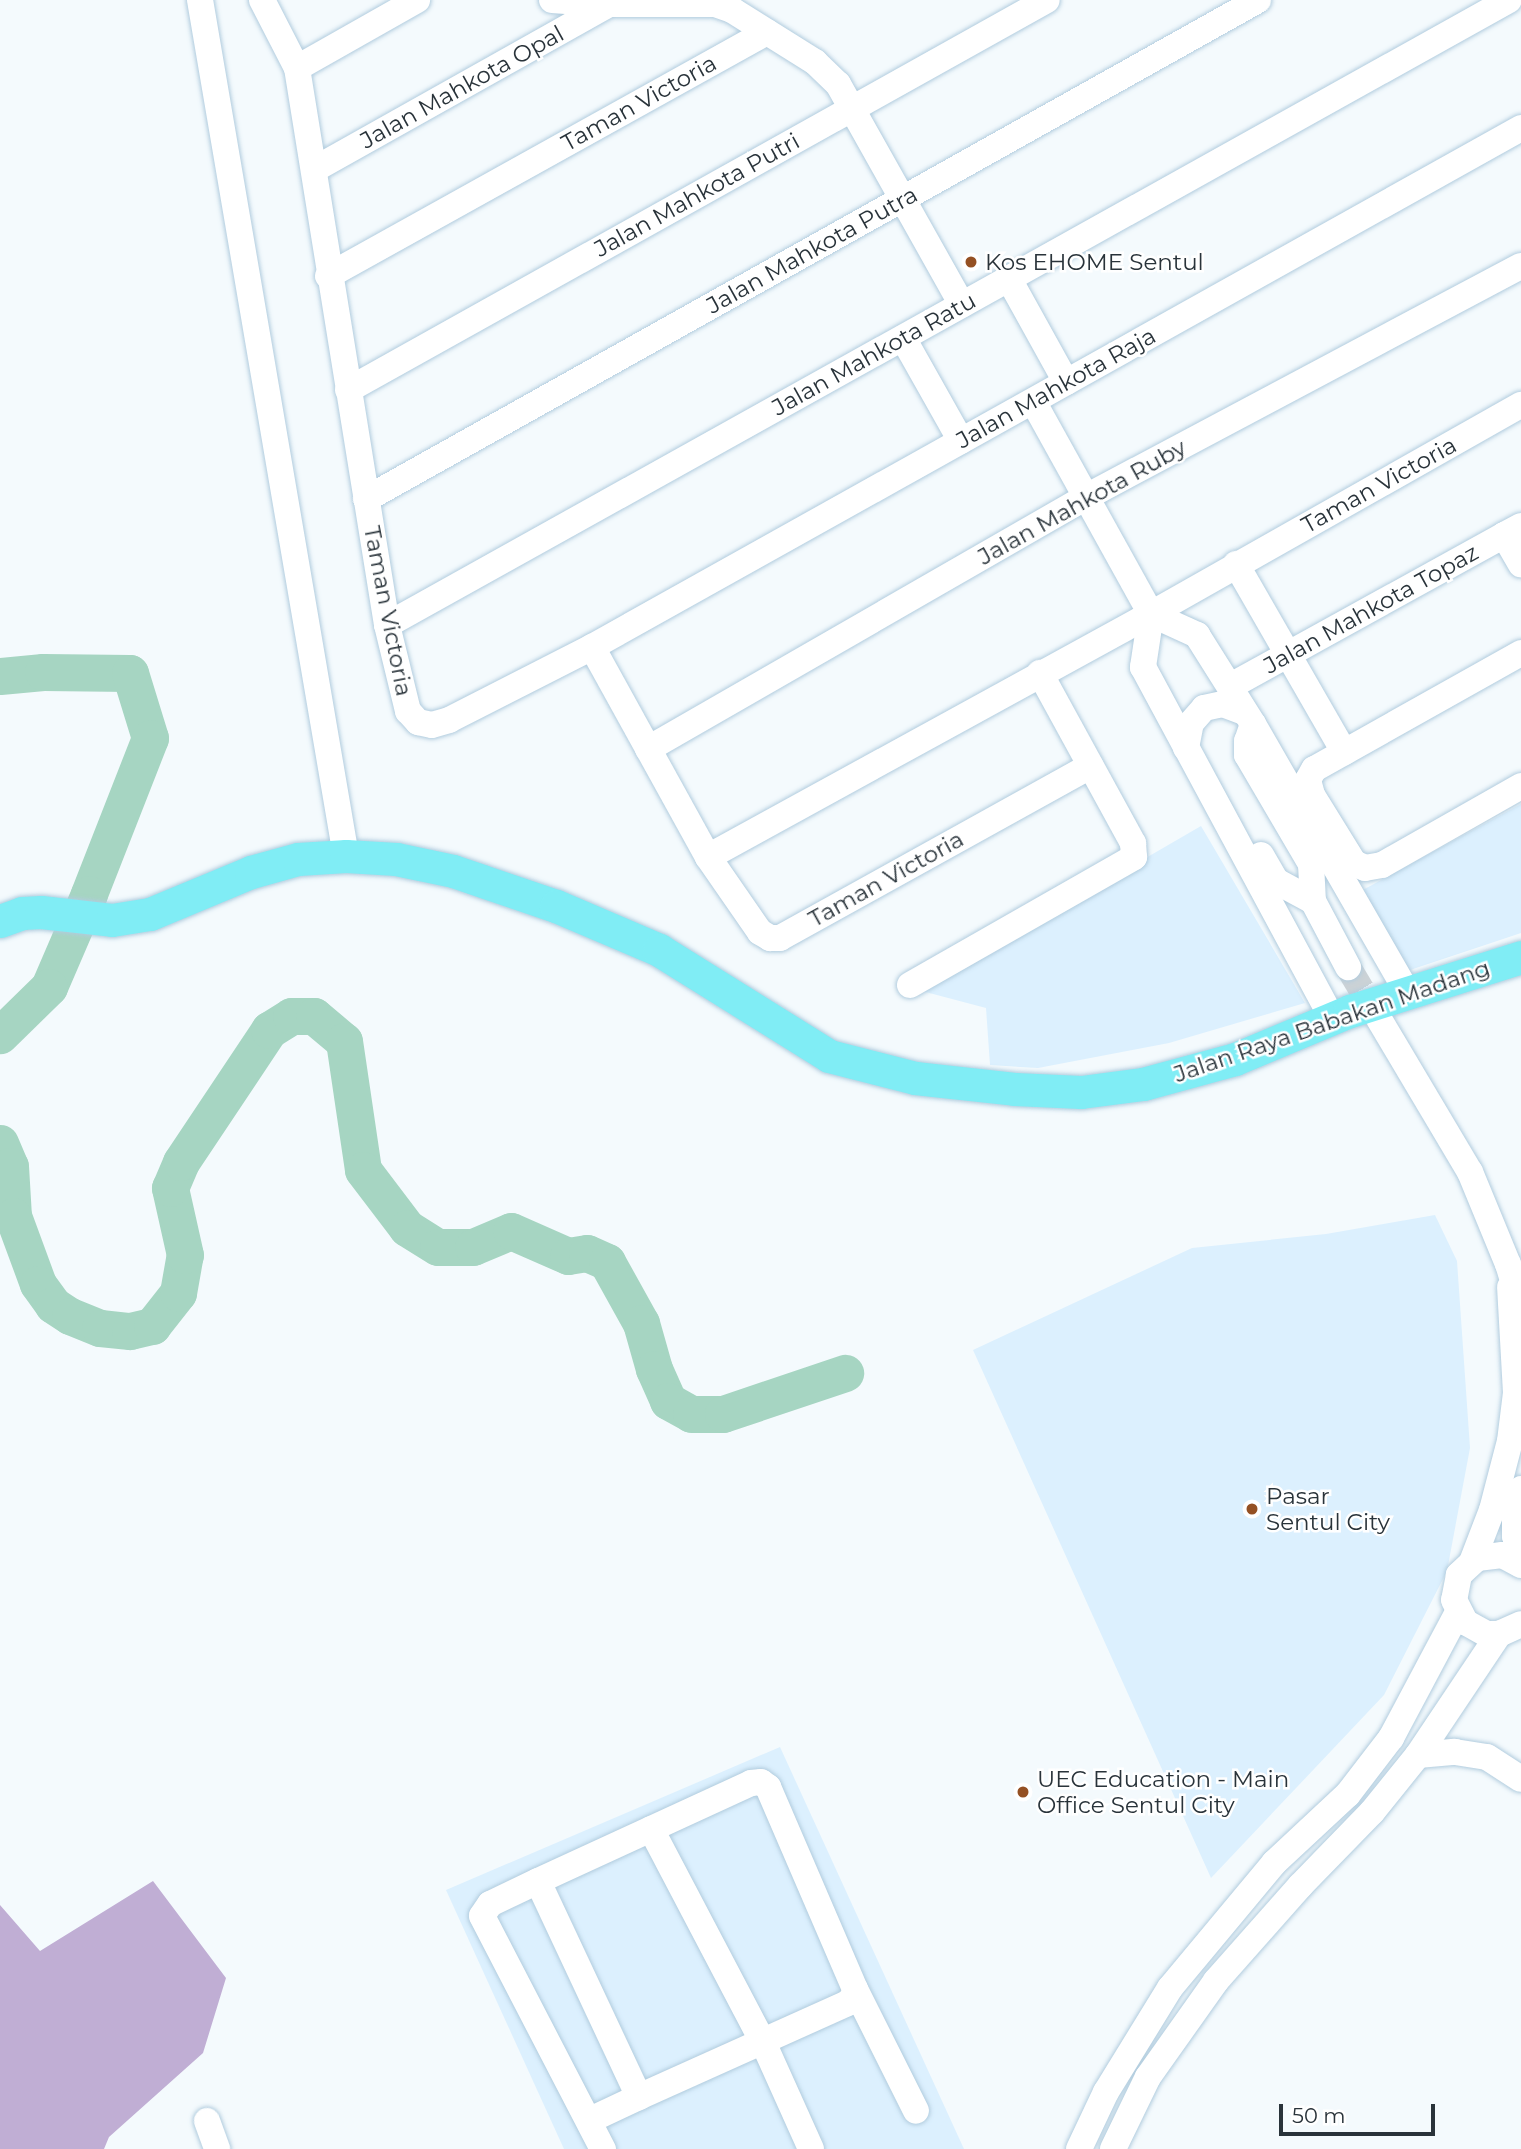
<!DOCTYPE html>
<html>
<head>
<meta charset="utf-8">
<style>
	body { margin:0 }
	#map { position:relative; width:1521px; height:2149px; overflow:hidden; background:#f4fafd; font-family:Montserrat,sans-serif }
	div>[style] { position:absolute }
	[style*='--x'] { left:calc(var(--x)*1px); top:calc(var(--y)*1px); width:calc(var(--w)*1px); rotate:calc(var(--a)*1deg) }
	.built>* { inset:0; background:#dcf0fe }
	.forest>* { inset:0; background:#c0aed4 }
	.river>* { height:37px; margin:-18.5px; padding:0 18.5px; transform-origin:18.5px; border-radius:18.5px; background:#a6d5c2 }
	.minor-tunnel>* { height:26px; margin-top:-13px; transform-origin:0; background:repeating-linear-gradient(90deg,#cbd2d6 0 26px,transparent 0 39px) }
	.roads { filter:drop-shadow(0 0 2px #b1ccde) drop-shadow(0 0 2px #b1ccde) }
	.minor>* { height:26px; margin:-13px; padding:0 13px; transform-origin:13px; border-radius:13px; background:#fff }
	.major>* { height:33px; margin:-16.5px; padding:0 16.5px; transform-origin:16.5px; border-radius:16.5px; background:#80edf5 }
	.dots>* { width:19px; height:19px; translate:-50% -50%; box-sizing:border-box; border:4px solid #fff; border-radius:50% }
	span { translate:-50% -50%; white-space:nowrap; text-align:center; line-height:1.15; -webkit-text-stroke:5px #fff; paint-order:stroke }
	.street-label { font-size:23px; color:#29333a }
	.poi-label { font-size:23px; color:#29333a }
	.left { translate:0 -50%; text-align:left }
	.scale { position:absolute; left:1279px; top:2104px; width:156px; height:32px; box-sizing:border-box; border:4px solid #29333a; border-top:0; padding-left:9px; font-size:21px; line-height:24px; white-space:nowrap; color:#29333a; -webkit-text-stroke:5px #fff; paint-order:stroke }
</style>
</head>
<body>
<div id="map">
	<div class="built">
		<i style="clip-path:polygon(1521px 804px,1521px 933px,1407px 971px,1361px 891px)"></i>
		<i style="clip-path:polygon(1201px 826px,1305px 1003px,1169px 1043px,1038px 1068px,990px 1065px,986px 1008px,918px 990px)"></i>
		<i style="clip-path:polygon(1435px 1215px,1457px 1261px,1470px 1448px,1447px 1571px,1384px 1695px,1211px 1878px,973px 1350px,1192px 1248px,1326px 1234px)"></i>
		<i style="clip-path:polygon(780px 1747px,964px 2149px,564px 2149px,446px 1890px)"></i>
	</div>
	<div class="forest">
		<i style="clip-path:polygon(153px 1881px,226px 1978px,203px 2053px,109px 2137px,104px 2149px,0 2149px,0 1905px,40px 1951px)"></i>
	</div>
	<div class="river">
		<i style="--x:0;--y:676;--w:43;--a:-5.3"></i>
		<i style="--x:43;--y:672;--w:87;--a:0.7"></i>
		<i style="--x:130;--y:673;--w:68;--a:72.9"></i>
		<i style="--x:150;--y:738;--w:168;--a:111.4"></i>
		<i style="--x:89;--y:894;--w:101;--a:113.3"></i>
		<i style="--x:49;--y:987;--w:69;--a:135.6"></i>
		<i style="--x:0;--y:1143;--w:25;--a:67"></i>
		<i style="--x:10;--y:1166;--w:50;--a:86.6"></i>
		<i style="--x:13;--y:1216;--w:72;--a:69.8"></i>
		<i style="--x:38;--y:1284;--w:26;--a:54"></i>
		<i style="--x:53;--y:1305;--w:20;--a:33"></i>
		<i style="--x:70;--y:1316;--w:32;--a:22"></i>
		<i style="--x:100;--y:1328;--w:30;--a:6"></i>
		<i style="--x:130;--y:1331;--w:23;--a:-13"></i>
		<i style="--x:152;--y:1326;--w:42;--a:-51.8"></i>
		<i style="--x:178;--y:1293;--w:39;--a:-80"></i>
		<i style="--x:185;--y:1255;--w:69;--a:-102.6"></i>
		<i style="--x:170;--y:1188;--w:28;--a:-67"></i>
		<i style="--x:181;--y:1162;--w:159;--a:-56.3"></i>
		<i style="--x:269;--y:1030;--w:26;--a:-32"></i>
		<i style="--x:291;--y:1016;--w:23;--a:0"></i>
		<i style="--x:314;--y:1016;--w:39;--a:40"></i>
		<i style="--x:344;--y:1041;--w:130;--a:81.6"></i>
		<i style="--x:363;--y:1170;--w:73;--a:52.8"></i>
		<i style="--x:407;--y:1228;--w:36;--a:32"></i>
		<i style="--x:438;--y:1247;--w:35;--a:0"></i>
		<i style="--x:473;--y:1247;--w:41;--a:-22.8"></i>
		<i style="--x:511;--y:1231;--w:62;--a:23.7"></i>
		<i style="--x:568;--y:1256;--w:19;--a:-9"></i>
		<i style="--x:587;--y:1253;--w:22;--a:24"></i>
		<i style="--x:607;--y:1262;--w:70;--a:60.9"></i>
		<i style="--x:641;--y:1323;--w:48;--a:74.2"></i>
		<i style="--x:654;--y:1369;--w:35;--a:66"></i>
		<i style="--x:668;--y:1401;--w:26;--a:29"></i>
		<i style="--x:691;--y:1414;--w:32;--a:0"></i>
		<i style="--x:723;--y:1414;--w:129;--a:-18.6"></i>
	</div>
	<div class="minor-tunnel">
		<i style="--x:1348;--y:967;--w:61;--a:59.2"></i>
	</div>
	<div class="roads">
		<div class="minor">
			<i style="--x:200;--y:0;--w:868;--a:80.32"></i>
			<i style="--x:262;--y:0;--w:76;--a:62.8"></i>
			<i style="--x:297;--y:68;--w:564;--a:80.82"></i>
			<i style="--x:387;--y:625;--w:89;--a:76.3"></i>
			<i style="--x:408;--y:711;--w:15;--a:48"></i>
			<i style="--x:418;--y:722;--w:14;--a:12"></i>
			<i style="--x:432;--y:725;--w:18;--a:-16"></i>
			<i style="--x:449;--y:720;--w:161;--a:-27"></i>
			<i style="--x:592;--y:647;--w:240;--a:61.1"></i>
			<i style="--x:708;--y:857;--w:91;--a:55.3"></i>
			<i style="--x:760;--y:932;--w:12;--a:31"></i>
			<i style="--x:770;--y:938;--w:10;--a:0"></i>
			<i style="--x:780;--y:938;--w:355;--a:-29"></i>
			<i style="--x:552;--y:0;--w:57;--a:4"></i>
			<i style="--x:609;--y:4;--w:106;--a:0"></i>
			<i style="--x:715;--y:4;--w:18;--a:19"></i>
			<i style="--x:732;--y:10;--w:98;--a:32.1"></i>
			<i style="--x:815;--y:62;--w:32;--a:44"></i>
			<i style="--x:838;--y:84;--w:253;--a:60.7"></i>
			<i style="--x:297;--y:68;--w:138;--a:-29.5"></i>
			<i style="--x:315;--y:169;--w:337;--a:-29.3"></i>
			<i style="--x:328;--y:276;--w:502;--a:-29.07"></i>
			<i style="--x:1009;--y:279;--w:118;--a:61"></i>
			<i style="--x:903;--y:338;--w:118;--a:60.6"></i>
			<i style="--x:348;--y:390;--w:800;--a:-29.16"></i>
			<i style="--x:1034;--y:403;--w:241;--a:61"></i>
			<i style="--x:366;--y:499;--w:1022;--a:-29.22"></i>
			<i style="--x:1521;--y:526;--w:19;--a:152"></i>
			<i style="--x:1504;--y:535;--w:34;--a:60"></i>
			<i style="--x:1236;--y:564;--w:217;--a:60.1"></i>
			<i style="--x:1151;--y:614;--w:51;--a:24.5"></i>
			<i style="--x:1197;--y:635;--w:105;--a:57.8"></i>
			<i style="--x:1253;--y:724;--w:309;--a:60.1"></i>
			<i style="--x:1151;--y:614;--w:54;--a:98.6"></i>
			<i style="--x:1143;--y:667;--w:399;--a:61.7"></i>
			<i style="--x:387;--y:625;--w:1284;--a:-29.12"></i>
			<i style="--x:592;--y:647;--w:1064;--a:-29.19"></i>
			<i style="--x:1521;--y:653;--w:237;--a:150.7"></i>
			<i style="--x:1314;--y:769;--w:13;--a:119"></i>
			<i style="--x:1308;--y:780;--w:16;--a:75"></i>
			<i style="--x:1312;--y:795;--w:80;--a:58.3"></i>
			<i style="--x:1354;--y:863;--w:12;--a:24"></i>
			<i style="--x:1365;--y:868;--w:17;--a:-10"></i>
			<i style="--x:1382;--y:865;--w:160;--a:-29.6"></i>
			<i style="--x:1238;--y:682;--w:304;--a:-28.9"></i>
			<i style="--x:1253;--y:724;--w:18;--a:109"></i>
			<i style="--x:1247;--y:741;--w:14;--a:90"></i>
			<i style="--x:1247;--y:755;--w:126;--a:59.6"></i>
			<i style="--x:1311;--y:864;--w:37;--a:87"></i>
			<i style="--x:1313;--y:901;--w:75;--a:62.1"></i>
			<i style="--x:1186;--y:748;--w:25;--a:-79"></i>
			<i style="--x:1191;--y:723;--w:20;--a:-49"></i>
			<i style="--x:1204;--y:708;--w:19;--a:-12"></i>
			<i style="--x:1223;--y:704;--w:22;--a:21"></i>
			<i style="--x:648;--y:749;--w:508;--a:-29.9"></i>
			<i style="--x:1088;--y:496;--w:490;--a:-28"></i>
			<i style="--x:1261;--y:855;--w:30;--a:60"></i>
			<i style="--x:1276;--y:881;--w:42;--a:28.4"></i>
			<i style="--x:708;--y:857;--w:505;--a:-28.75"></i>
			<i style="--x:1151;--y:614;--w:425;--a:-29.5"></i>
			<i style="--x:910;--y:985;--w:258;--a:-29.7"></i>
			<i style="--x:1134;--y:857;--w:14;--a:-94"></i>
			<i style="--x:1133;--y:843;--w:194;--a:-118.7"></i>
			<i style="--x:1379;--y:1019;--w:178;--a:59.3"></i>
			<i style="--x:1470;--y:1172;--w:100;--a:67.6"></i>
			<i style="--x:1508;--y:1264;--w:45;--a:73.2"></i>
			<i style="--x:1521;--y:1489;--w:19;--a:108"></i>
			<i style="--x:1515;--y:1507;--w:29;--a:90"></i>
			<i style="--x:1515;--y:1536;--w:24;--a:75"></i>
			<i style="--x:1472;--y:1562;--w:56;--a:-69"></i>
			<i style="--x:1492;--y:1510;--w:71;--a:-75.4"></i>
			<i style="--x:1510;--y:1441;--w:48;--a:-82.9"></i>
			<i style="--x:1516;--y:1393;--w:106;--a:-93.2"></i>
			<i style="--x:1521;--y:1565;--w:21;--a:-152"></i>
			<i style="--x:1502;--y:1555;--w:25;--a:173"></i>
			<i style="--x:1477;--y:1558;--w:25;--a:137"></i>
			<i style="--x:1459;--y:1575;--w:25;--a:101"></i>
			<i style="--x:1454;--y:1600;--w:25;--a:63"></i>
			<i style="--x:1465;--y:1622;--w:25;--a:29"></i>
			<i style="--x:1487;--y:1634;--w:12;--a:0"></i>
			<i style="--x:1499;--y:1634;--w:24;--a:-24"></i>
			<i style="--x:1418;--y:1755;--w:37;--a:-5"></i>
			<i style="--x:1455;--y:1752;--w:32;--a:9"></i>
			<i style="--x:1487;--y:1757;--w:40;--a:32.9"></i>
			<i style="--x:761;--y:1782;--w:9;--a:36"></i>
			<i style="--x:768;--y:1787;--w:220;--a:66.7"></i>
			<i style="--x:855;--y:1989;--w:7;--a:98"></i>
			<i style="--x:854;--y:1996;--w:9;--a:131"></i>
			<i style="--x:848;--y:2003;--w:229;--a:155.8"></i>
			<i style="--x:639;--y:2097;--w:238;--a:-115.1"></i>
			<i style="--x:538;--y:1881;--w:234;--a:-24.7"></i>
			<i style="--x:751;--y:1783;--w:10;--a:-6"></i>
			<i style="--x:651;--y:1829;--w:241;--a:62.3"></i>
			<i style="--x:763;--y:2042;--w:117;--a:65.8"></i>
			<i style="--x:538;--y:1881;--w:53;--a:154.4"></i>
			<i style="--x:490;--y:1904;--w:14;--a:124"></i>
			<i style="--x:482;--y:1916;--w:263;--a:62.6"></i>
			<i style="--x:855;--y:1989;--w:136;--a:63.4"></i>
			<i style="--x:590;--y:2120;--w:54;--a:-25.1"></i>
			<i style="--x:207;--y:2121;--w:30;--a:70"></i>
			<i style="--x:1079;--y:2149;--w:63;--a:-64.7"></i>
			<i style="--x:1106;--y:2092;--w:122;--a:-58.4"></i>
			<i style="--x:1170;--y:1988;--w:163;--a:-50.2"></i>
			<i style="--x:1274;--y:1863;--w:101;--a:-43"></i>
			<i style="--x:1348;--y:1794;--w:71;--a:-52.5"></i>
			<i style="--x:1391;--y:1738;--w:143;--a:-62"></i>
			<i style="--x:1113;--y:2149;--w:80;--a:-64.1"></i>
			<i style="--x:1148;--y:2077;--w:118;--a:-54.7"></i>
			<i style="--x:1216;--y:1981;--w:127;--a:-48.5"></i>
			<i style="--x:1300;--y:1886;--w:103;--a:-45.8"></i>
			<i style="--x:1372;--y:1812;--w:73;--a:-51.1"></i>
			<i style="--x:1418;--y:1755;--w:146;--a:-56.2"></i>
		</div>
		<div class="major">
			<i style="--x:0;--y:921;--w:23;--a:-20"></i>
			<i style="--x:22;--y:913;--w:19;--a:-3"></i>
			<i style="--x:41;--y:912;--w:71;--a:6.4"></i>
			<i style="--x:112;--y:920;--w:38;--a:-9"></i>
			<i style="--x:150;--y:914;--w:109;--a:-22.6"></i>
			<i style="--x:251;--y:872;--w:49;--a:-15.5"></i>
			<i style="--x:298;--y:859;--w:48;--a:-3.6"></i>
			<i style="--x:346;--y:856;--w:50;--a:3.4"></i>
			<i style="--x:396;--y:859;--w:58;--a:11.9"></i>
			<i style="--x:453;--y:871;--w:109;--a:18.8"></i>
			<i style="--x:556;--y:906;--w:112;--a:23.1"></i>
			<i style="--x:659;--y:950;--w:200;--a:31.9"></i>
			<i style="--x:829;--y:1056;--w:89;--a:14.3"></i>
			<i style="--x:915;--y:1078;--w:100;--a:6.3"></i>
			<i style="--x:1014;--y:1089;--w:67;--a:2.6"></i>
			<i style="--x:1081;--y:1092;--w:63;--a:-7.4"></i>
			<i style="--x:1143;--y:1084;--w:95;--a:-15.2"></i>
			<i style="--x:1235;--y:1059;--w:125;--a:-22.7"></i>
			<i style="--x:1350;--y:1011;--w:179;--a:-17.5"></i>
		</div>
	</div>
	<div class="dots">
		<i style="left:971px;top:262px;background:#945023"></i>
		<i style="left:1252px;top:1509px;background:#945023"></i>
		<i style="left:1023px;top:1792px;background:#945023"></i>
	</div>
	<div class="street-label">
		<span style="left:462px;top:87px;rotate:-29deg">Jalan Mahkota Opal</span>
		<span style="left:639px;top:103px;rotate:-29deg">Taman Victoria</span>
		<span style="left:697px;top:195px;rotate:-29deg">Jalan Mahkota Putri</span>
		<span style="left:812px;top:250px;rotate:-29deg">Jalan Mahkota Putra</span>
		<span style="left:874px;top:354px;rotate:-29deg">Jalan Mahkota Ratu</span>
		<span style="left:1056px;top:388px;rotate:-29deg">Jalan Mahkota Raja</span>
		<span style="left:1379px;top:485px;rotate:-29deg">Taman Victoria</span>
		<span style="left:1082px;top:502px;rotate:-29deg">Jalan Mahkota Ruby</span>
		<span style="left:1371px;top:609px;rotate:-29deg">Jalan Mahkota Topaz</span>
		<span style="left:388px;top:611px;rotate:79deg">Taman Victoria</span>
		<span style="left:886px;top:879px;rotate:-29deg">Taman Victoria</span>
		<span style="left:1332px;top:1021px;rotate:-19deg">Jalan Raya Babakan Madang</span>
	</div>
	<div class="poi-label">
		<span class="left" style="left:985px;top:262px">Kos EHOME Sentul</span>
		<span class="left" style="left:1266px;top:1509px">Pasar<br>Sentul City</span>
		<span class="left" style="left:1037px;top:1792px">UEC Education - Main<br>Office Sentul City</span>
	</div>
	<div class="scale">50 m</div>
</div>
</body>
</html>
